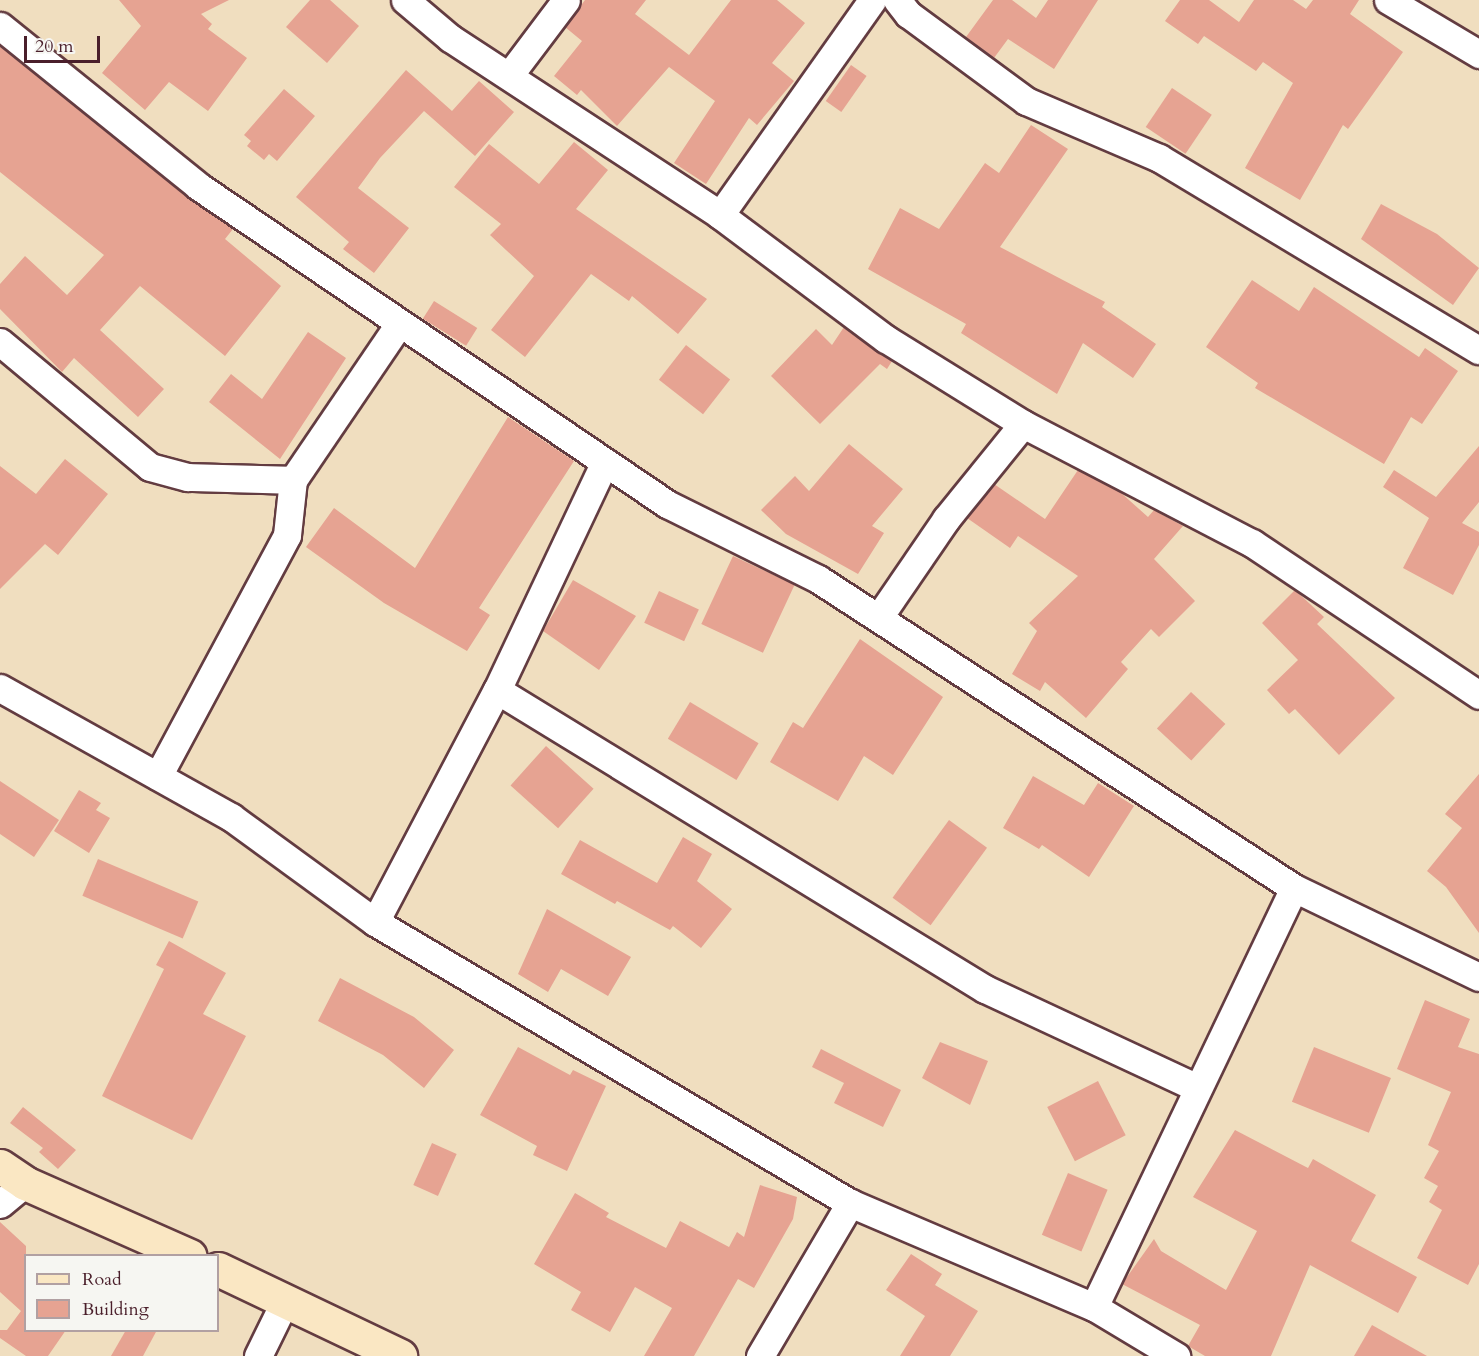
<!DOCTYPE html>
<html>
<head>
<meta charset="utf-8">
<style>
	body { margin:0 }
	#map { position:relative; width:1479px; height:1356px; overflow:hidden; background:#f0debf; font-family:Cardo,serif }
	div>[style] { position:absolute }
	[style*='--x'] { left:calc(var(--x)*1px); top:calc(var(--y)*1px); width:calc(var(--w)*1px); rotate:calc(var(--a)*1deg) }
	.building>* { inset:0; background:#e6a392; transform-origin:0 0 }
	.roads { filter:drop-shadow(2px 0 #633c41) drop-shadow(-2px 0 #633c41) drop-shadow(0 2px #633c41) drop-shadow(0 -2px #633c41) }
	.street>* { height:27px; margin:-13.5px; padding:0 13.5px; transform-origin:13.5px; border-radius:13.5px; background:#fff }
	.secondary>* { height:33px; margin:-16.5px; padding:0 16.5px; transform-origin:16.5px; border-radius:16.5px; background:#fae7c3 }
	span { translate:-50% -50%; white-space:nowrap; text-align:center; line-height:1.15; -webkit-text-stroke:6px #f6f6f2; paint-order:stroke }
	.legend { position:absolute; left:24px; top:1254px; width:195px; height:78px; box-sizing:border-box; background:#f6f6f2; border:2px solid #b1a0a2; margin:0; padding:8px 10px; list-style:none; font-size:18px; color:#4a1f2b }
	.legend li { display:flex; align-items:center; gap:12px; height:30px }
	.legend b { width:30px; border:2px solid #b1a0a2 }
	.scale { position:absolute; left:24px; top:36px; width:76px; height:27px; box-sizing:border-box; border:3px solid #4a1f2b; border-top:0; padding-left:8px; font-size:18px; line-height:21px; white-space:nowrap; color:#4a1f2b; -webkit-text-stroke:4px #f6f6f2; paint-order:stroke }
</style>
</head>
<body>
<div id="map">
	<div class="building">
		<div style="clip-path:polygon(119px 0,229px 0,201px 14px,212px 24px,208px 29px,247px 58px,208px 111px,169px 82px,145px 110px,102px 73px,141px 26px)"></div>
		<div style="clip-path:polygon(310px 0,330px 0,359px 26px,327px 63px,286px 27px)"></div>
		<div style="clip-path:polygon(585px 0,646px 0,635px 14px,689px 55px,731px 0,777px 0,805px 23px,772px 63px,794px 81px,757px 125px,749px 118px,706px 184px,674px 163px,715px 101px,669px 67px,617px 126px,581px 90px,577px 95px,554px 76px,582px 41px,565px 27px)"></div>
		<div style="clip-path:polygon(993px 0,1012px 0,1036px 18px,1048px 0,1098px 0,1054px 69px,1008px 39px,994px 58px,966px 37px)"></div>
		<div style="clip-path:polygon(1180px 0,1209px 0,1239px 22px,1254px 0,1293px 0,1306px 9px,1313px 0,1359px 0,1350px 14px,1403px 52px,1348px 129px,1343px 125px,1300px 200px,1245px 168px,1293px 83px,1263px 62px,1256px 71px,1204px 36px,1198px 44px,1165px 21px)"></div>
		<div style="clip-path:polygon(0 46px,233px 229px,225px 239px,281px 286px,225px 356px,140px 286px,100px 330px,164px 389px,138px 417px,74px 358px,62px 372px,0 309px,0 284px,25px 256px,67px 295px,104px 255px,0 172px)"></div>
		<div style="left:851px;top:65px;width:19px;height:44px;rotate:35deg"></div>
		<div style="clip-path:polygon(406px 70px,452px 111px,479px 81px,514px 112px,475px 156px,424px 111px,380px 158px,358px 188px,409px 228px,374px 273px,343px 249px,349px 242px,296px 197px)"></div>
		<div style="left:1172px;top:88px;width:48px;height:47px;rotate:34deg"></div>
		<div style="clip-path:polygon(284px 89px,315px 116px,277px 161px,269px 154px,264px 160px,247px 146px,251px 141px,244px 135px)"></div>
		<div style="clip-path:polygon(1031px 125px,1068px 149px,1000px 247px,1105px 302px,1102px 307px,1156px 344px,1133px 378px,1083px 343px,1057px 394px,961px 333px,966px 324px,868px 269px,900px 208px,939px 229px,985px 163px,999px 173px)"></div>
		<div style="clip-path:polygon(574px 142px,608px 170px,576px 209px,707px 299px,678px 334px,632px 296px,629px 301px,591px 274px,525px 357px,491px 330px,534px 276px,490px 235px,501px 224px,454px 187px,489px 144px,539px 184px)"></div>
		<div style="clip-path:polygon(1381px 204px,1437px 234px,1479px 268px,1453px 305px,1361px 239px)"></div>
		<div style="clip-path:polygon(1252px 280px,1299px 311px,1314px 287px,1419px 357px,1425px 348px,1458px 371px,1422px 424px,1411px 417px,1384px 464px,1255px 388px,1258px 383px,1206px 347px)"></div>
		<div style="left:434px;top:301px;width:51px;height:21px;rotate:32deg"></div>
		<div style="clip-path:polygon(844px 327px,892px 361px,887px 369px,880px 364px,820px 424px,771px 376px,816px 329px,832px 345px)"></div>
		<div style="clip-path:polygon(308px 332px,346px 358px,280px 459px,209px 402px,231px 374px,262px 399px)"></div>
		<div style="left:686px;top:345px;width:56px;height:44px;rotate:38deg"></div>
		<div style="clip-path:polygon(508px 417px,574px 461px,479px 608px,490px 615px,467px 651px,384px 603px,306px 547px,334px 508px,415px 568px)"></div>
		<div style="clip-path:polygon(849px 444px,903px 489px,872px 526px,884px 533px,858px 574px,786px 534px,761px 510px,795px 476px,809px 491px)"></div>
		<div style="clip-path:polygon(1479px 446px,1479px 502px,1462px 523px,1479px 532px,1479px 545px,1453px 595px,1403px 568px,1429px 518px,1383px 487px,1394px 470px,1436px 497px)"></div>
		<div style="clip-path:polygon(65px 459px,108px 494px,58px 555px,45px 544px,0 589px,0 466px,36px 494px)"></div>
		<div style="clip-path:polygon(1078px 470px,1120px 492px,1148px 517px,1154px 510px,1183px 526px,1154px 559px,1195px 601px,1159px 637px,1151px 629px,1121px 662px,1128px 669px,1086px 718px,1045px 682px,1040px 691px,1012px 674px,1037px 631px,1029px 623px,1078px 576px,1018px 536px,1010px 548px,967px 518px,994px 484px,1045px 519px)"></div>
		<div style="left:733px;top:556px;width:68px;height:75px;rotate:25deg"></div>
		<div style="clip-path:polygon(573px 580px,636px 616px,599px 670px,543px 631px)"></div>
		<div style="clip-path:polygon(1295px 590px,1324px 617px,1317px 624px,1395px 698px,1339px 755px,1295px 709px,1289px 714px,1267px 690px,1298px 660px,1262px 623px)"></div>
		<div style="left:659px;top:591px;width:44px;height:35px;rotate:25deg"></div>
		<div style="clip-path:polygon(860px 639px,943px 697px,893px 775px,864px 756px,838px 801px,770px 762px,793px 722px,803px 728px)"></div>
		<div style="left:1191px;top:692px;width:47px;height:50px;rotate:43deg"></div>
		<div style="left:690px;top:702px;width:80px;height:43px;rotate:31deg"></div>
		<div style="left:546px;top:746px;width:64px;height:53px;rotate:42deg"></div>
		<div style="clip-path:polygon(1479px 774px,1479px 933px,1446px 887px,1427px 871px,1462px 828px,1445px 814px)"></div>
		<div style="clip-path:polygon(1033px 776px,1084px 805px,1098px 783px,1134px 806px,1089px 877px,1042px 845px,1039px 849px,1003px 828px)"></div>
		<div style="clip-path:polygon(0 781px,59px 820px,34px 857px,0 834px)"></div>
		<div style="clip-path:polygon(79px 790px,101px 803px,96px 810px,110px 818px,89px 853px,54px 831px)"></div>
		<div style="left:949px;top:820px;width:47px;height:96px;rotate:36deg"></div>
		<div style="clip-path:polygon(683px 837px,712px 854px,697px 881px,732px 909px,701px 948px,673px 926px,670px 930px,617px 901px,615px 904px,561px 874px,580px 840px,657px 883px)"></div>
		<div style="left:98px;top:859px;width:109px;height:40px;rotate:23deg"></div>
		<div style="clip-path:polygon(547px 909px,631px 957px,608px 996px,561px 969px,548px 992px,518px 974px)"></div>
		<div style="clip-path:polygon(169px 941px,226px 973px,203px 1014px,246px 1036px,192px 1140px,102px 1096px,164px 969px,156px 965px)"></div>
		<div style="clip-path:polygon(340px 978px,414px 1017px,454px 1050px,424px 1088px,383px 1055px,318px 1021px)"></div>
		<div style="clip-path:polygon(1425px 1000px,1470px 1019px,1458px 1047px,1479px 1054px,1479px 1264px,1468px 1285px,1417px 1258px,1442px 1210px,1429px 1202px,1438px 1186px,1424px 1178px,1439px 1151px,1428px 1145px,1451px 1092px,1397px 1069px)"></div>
		<div style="clip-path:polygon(940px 1042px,988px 1061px,970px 1105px,922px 1078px)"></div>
		<div style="clip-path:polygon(518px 1047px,570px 1075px,573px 1070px,606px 1086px,567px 1171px,533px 1155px,537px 1146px,480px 1115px)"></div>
		<div style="left:1314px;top:1047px;width:83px;height:59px;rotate:22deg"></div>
		<div style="clip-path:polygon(821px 1049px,901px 1090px,883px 1127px,834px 1103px,844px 1083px,812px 1067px)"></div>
		<div style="left:1098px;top:1081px;width:61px;height:57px;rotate:63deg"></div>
		<div style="clip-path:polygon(23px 1107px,76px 1150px,58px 1169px,39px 1152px,43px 1148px,10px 1123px)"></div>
		<div style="clip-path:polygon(1235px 1130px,1308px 1168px,1313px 1159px,1376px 1195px,1351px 1241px,1417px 1277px,1398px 1313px,1310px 1265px,1271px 1356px,1205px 1356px,1188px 1346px,1200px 1325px,1122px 1284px,1154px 1239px,1161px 1251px,1226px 1290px,1257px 1231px,1193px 1197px)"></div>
		<div style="left:432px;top:1143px;width:27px;height:46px;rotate:24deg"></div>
		<div style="left:1068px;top:1173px;width:43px;height:67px;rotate:23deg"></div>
		<div style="clip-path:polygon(760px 1185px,797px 1197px,793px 1219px,754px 1288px,738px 1279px,694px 1356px,644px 1356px,672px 1308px,635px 1287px,610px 1332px,571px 1310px,581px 1292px,534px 1264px,575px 1193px,609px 1213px,606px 1217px,666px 1248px,680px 1221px,729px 1247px,737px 1232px,744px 1237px)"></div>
		<div style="clip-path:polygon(0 1222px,26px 1246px,26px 1330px,66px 1330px,48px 1356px,26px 1356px,0 1338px,0 1330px,7px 1330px,21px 1311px,0 1292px)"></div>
		<div style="clip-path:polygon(911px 1254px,942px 1274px,935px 1285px,978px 1311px,950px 1356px,900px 1356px,925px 1316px,886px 1290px)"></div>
		<div style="clip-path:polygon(1372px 1325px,1427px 1356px,1354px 1356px)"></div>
		<div style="clip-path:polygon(126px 1330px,157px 1330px,143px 1356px,111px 1356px)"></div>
	</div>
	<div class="roads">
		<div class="street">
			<div style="--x:405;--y:0;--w:59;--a:40.2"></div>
			<div style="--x:450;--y:38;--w:323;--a:33.2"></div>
			<div style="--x:720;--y:215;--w:207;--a:36.8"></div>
			<div style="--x:886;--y:339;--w:161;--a:31.8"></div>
			<div style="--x:1023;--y:424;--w:258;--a:27.5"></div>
			<div style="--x:1252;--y:543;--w:273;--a:33.8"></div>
			<div style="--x:897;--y:0;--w:18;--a:52"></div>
			<div style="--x:908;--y:14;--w:147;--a:36.4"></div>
			<div style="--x:1026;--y:101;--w:145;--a:23.2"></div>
			<div style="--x:1159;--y:158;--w:373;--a:31"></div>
			<div style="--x:1388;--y:0;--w:106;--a:30.7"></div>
			<div style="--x:0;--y:26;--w:255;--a:38.9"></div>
			<div style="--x:198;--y:186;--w:567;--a:34.14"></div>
			<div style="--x:667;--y:504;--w:169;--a:26.4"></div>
			<div style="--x:818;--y:579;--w:568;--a:32.99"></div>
			<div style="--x:1294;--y:888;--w:205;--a:25.7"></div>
			<div style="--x:511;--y:73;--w:91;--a:-53"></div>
			<div style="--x:720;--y:215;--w:263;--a:-54.7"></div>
			<div style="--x:0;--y:342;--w:195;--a:39.8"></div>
			<div style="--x:150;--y:467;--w:39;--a:15"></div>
			<div style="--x:188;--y:477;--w:105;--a:1.6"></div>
			<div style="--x:879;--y:617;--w:119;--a:-55.6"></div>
			<div style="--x:946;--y:519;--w:122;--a:-51"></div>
			<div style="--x:0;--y:688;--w:265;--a:29.2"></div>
			<div style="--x:231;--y:817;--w:178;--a:36.1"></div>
			<div style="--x:375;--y:922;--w:552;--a:30.61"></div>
			<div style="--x:497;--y:690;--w:572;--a:31.5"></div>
			<div style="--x:985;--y:989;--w:234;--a:25"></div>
			<div style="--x:158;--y:776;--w:273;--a:-61.8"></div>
			<div style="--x:287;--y:535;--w:55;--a:-83.8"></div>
			<div style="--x:293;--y:480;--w:189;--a:-55.8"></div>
			<div style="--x:375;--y:922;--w:262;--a:-62.3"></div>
			<div style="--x:497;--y:690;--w:252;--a:-64.7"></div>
			<div style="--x:0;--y:1204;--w:33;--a:-40"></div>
			<div style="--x:1094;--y:1307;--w:464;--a:-64.5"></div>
			<div style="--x:258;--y:1356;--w:61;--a:-63.9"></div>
			<div style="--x:760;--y:1356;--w:178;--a:-59.5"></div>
			<div style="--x:850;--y:1203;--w:265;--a:23.1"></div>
			<div style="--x:1094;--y:1307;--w:96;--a:30.9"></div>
		</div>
		<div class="secondary">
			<div style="--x:0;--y:1166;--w:30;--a:34"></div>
			<div style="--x:25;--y:1183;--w:180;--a:23.9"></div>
			<div style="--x:218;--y:1269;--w:202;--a:25.5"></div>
		</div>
	</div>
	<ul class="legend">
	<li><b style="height:8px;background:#fae7c3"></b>Road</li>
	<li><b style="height:16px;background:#e6a392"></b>Building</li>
	</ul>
	<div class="scale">20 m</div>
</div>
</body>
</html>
